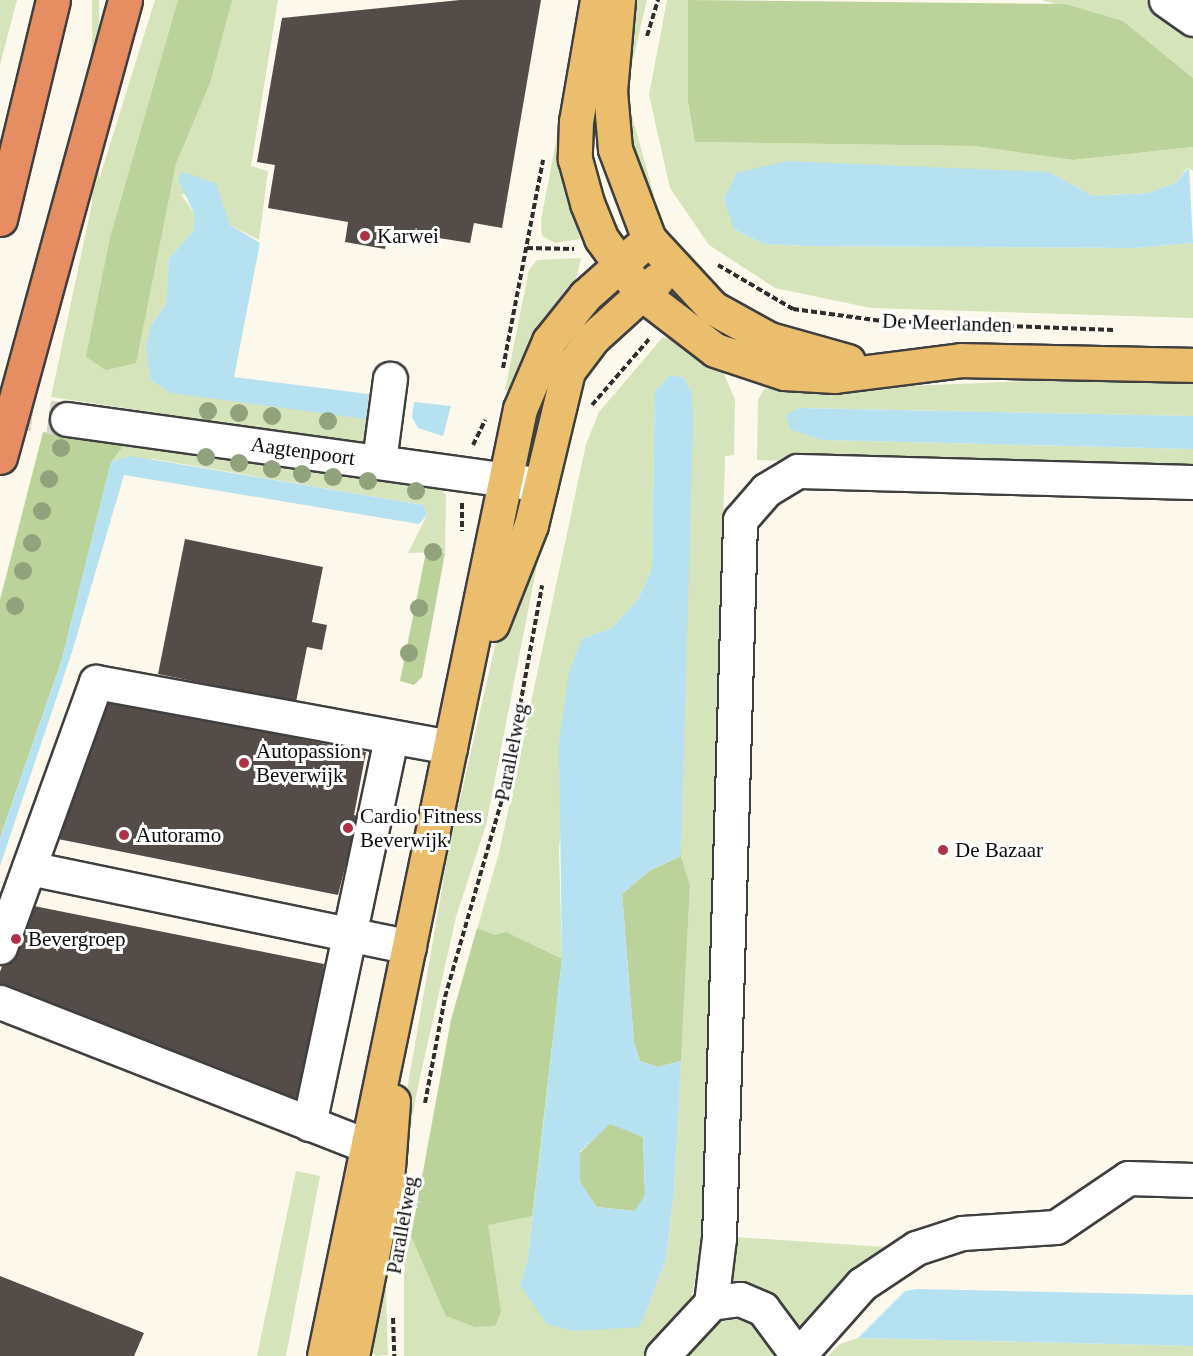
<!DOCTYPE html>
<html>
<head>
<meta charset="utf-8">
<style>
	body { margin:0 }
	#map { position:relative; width:1193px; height:1356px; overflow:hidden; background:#fdf8ec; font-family:Georgia,serif }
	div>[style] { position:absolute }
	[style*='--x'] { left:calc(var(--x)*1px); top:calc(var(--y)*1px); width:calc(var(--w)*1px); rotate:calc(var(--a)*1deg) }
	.green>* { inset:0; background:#d5e4ba; transform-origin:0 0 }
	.forest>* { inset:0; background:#bbd39a }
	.water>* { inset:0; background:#b6e1f0 }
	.building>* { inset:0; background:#534c49 }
	.minor-tunnel>* { height:33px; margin-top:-16.5px; transform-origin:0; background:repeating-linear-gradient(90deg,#d9d5ca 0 33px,transparent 0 49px) }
	.path>* { height:4px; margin-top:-2px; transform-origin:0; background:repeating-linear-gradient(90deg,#2e2e2e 0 6px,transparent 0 9px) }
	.roads { filter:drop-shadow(2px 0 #3f3f3f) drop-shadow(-2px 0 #3f3f3f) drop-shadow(0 2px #3f3f3f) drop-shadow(0 -2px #3f3f3f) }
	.minor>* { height:33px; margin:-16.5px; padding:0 16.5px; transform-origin:16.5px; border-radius:16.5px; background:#fff }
	.major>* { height:33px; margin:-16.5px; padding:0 16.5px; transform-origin:16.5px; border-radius:16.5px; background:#ebbe6e }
	.highway>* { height:33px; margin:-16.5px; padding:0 16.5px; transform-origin:16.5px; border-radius:16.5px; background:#e68e61 }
	.trees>* { width:18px; height:18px; margin:-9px; border-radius:50%; background:#90a37d }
	.dots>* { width:16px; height:16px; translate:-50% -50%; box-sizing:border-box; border:3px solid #fff; border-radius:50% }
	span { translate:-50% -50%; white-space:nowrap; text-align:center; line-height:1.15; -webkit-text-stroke:6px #fff; paint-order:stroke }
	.poi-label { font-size:21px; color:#0c0c0c }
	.left { translate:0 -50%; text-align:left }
	.street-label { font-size:21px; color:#0c0c0c }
</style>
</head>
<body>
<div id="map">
	<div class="green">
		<div style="clip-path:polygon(0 0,17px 0,0 65px)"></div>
		<div style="left:92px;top:0;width:7px;height:352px"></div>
		<div style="clip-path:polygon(155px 0,278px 0,251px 166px,268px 171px,259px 240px,230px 225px,222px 202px,181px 194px,194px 213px,194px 230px,169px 259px,166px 305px,151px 326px,151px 380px,366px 418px,369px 394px,378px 395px,365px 444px,51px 397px,93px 199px)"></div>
		<div style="clip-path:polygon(583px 0,565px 184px,580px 239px,555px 243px,542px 236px,541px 220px)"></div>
		<div style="clip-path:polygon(632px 0,647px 0,630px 73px,630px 109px,654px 195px,646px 202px,631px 167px,619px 75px)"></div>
		<div style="clip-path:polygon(667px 0,688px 0,688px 102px,695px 142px,974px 146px,1073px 160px,1193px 147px,1193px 171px,1188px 167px,1176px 183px,1148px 193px,1093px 196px,1049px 172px,734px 229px,764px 244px,807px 246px,1136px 248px,1193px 243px,1193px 318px,871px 308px,775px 288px,709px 245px,670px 188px,649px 95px)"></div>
		<div style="clip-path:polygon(1041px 0,1146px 0,1193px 33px,1193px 78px,1123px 21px)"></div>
		<div style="clip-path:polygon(581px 258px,573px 293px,516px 392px,505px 390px,529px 270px,537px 260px)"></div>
		<div style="clip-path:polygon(evenodd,663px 337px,694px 348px,722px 369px,735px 400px,734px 455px,725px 456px,703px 1235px,690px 1306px,648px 1356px,404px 1356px,404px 1263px,421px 1198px,451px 1020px,499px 853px,586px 444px,599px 412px,663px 337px,670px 375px,684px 378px,692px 393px,681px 856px,690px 885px,674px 1190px,666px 1259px,640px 1327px,520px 1285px,528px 1259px,562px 959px,559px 849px,582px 639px,612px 628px,639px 598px,652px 568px,655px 391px,670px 375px)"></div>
		<div style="clip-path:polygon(1128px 377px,1193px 380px,1193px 416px,800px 408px,786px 416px,822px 440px,1193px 449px,1193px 471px,757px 460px,758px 400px,764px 389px,788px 384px,907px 386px)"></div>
		<div style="clip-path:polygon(147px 442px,438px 487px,446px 495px,445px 552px,408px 553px,427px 515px,424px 505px,153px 459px,111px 462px,125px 444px)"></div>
		<div style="clip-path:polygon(540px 550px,486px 825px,456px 917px,417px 1091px,385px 1266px,388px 1355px,376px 1356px,363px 1344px,449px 848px,499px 628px,534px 551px)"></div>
		<div style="clip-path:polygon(296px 1171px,320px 1176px,286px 1356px,257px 1356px)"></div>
		<div style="clip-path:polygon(735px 1237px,886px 1247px,801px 1331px,782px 1311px,731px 1291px)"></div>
		<div style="clip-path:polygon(745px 1318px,770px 1333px,775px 1356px,686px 1356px,718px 1322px)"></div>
		<div style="clip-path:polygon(858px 1338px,1193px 1346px,1193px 1356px,828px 1356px,840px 1344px)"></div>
	</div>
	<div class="forest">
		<div style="clip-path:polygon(178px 0,232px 0,210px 83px,176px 163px,136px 363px,106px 370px,86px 357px,110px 238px)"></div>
		<div style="clip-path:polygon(688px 0,1065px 4px,1123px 21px,1193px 78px,1193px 147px,1073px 160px,974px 146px,695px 142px,688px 102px)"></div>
		<div style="clip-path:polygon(43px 432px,125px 444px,111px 462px,62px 659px,0 838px,0 600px)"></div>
		<div style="clip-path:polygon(434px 550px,445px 553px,422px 677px,414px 685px,400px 681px,425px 557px)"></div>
		<div style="clip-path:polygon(681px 856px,690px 885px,681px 1061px,658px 1067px,640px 1061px,634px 1043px,622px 894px,649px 871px)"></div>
		<div style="clip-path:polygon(477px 928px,495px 935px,506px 932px,562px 959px,532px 1216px,488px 1225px,501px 1312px,495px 1326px,475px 1327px,446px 1316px,411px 1236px,451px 1020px)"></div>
		<div style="clip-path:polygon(610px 1123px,643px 1137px,645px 1195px,636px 1211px,596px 1207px,580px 1182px,580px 1153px)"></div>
	</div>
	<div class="water">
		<div style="clip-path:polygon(787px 161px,1049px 172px,1093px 196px,1148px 193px,1176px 183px,1189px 167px,1193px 243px,1136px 248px,807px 246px,764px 244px,734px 229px,724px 199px,737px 173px)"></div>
		<div style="clip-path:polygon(183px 172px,216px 183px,230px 225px,260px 243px,234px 377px,369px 394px,366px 419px,171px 393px,151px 380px,146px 346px,151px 326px,166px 305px,169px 259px,194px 230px,194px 213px,178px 179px)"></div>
		<div style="clip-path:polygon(evenodd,670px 375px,684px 378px,692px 393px,693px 425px,681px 856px,649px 871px,622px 894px,634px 1043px,640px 1061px,658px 1067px,681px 1061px,674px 1190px,666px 1259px,640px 1327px,573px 1331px,547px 1324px,520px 1285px,528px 1259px,562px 959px,559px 743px,569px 672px,582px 639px,612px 628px,639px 598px,652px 568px,655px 391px,670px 375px,610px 1124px,643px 1137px,645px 1195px,635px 1211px,597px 1207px,580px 1182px,580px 1152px,610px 1124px)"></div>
		<div style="clip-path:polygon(414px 402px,451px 406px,443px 436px,418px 428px,412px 417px)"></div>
		<div style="clip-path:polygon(800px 408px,1193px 416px,1193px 449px,822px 440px,790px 429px,786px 415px)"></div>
		<div style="clip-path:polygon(131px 456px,424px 505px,427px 515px,419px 524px,124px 475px,72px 652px,0 866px,0 838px,62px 659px,111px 462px)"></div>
		<div style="clip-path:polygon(917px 1289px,1193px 1295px,1193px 1346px,858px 1338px,905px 1291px)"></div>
	</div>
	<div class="building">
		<div style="clip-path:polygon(460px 0,541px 0,502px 228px,474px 223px,470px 243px,389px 230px,385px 249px,345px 242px,348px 222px,268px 208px,275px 165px,257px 162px,282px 18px)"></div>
		<div style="clip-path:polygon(185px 539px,323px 567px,312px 622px,327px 625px,322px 650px,307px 647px,296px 702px,158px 674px)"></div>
		<div style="clip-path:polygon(96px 698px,366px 752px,354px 815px,358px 816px,338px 895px,48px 837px)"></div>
		<div style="clip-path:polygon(24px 904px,324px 964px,312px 1046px,294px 1110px,0 989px,0 972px)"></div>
		<div style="clip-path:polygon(0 1276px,144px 1333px,134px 1356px,0 1356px)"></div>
	</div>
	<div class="minor-tunnel">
		<div style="--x:0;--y:410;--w:68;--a:7.7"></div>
	</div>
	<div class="path">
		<div style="--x:647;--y:36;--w:38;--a:-73"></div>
		<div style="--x:527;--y:248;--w:47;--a:1.2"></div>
		<div style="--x:718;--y:265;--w:87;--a:30.4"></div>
		<div style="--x:793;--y:309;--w:90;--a:7.7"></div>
		<div style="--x:882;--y:321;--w:232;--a:2.2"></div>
		<div style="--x:503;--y:368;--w:212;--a:-79.1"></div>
		<div style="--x:592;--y:405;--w:89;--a:-49.1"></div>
		<div style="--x:473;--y:445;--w:28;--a:-64"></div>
		<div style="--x:462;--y:503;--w:28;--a:90"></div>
		<div style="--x:425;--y:1103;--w:108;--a:-79.3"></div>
		<div style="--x:445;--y:997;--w:212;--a:-73.9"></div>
		<div style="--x:504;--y:793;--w:211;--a:-79.6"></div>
		<div style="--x:393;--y:1318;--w:38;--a:88"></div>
	</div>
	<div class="roads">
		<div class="minor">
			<div style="--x:1166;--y:0;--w:33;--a:35"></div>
			<div style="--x:67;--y:419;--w:478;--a:7.9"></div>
			<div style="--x:379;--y:461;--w:83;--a:-82.4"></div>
			<div style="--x:29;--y:868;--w:388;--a:11.7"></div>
			<div style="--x:0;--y:947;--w:282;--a:-70.1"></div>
			<div style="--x:96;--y:682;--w:360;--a:10.4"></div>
			<div style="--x:0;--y:1002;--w:395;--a:21.4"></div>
			<div style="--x:309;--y:1124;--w:396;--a:-78"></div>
			<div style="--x:711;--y:1303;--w:29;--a:-8"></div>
			<div style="--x:740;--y:1299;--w:25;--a:23"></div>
			<div style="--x:763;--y:1309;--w:59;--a:53.3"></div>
			<div style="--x:662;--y:1356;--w:72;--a:-47.2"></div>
			<div style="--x:711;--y:1303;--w:65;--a:-83"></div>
			<div style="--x:719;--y:1238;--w:718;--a:-88.32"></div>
			<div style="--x:740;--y:520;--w:40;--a:-49"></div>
			<div style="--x:766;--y:490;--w:37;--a:-31"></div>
			<div style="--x:798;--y:471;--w:395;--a:1.6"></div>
			<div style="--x:798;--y:1356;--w:96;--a:-48.4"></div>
			<div style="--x:862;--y:1284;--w:65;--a:-33.7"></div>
			<div style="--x:916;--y:1248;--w:48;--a:-18.1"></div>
			<div style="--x:962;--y:1233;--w:94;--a:-3.7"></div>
			<div style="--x:1056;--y:1227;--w:87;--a:-34.2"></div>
			<div style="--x:1128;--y:1178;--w:65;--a:1.8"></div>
		</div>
		<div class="major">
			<div style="--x:597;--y:0;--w:123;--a:99.8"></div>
			<div style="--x:576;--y:121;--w:38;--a:92"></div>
			<div style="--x:575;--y:159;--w:46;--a:74.7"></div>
			<div style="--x:587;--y:203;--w:38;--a:68"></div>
			<div style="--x:601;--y:238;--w:68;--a:54"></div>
			<div style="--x:641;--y:293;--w:93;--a:37.6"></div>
			<div style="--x:715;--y:350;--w:73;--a:18.4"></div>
			<div style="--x:784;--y:373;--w:51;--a:3.4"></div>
			<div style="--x:835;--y:376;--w:127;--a:-7.2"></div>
			<div style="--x:961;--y:360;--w:232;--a:1.2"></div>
			<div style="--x:618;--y:0;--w:91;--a:95"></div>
			<div style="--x:610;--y:91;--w:58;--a:85.1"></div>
			<div style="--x:615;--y:149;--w:96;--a:69.3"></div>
			<div style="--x:649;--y:239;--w:94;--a:47.2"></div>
			<div style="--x:713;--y:308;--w:64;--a:29"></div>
			<div style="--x:769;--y:339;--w:82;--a:15.6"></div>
			<div style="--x:492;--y:624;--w:106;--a:-68.5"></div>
			<div style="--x:531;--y:525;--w:158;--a:-76.5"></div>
			<div style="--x:568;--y:371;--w:41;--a:-52.9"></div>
			<div style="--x:593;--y:338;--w:86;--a:-42.2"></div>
			<div style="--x:324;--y:1356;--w:967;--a:-78.31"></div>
			<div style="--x:520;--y:409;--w:74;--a:-66.9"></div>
			<div style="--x:549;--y:341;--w:58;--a:-51.3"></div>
			<div style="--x:585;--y:296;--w:86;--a:-41.7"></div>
			<div style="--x:352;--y:1356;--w:178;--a:-78.7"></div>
			<div style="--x:387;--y:1181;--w:80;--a:-85.7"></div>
		</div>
		<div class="highway">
			<div style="--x:0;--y:219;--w:225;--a:-76.4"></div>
			<div style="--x:0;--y:457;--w:474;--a:-74.7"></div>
		</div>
	</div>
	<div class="trees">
		<div style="left:208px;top:411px"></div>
		<div style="left:239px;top:413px"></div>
		<div style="left:272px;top:416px"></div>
		<div style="left:328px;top:421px"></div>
		<div style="left:61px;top:448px"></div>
		<div style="left:206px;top:457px"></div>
		<div style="left:239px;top:463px"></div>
		<div style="left:272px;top:469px"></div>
		<div style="left:302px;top:474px"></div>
		<div style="left:333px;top:477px"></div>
		<div style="left:49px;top:479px"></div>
		<div style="left:368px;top:481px"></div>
		<div style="left:416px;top:491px"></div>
		<div style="left:42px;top:511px"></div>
		<div style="left:32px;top:543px"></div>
		<div style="left:433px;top:552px"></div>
		<div style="left:23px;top:571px"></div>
		<div style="left:15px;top:606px"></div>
		<div style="left:419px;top:608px"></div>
		<div style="left:409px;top:653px"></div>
	</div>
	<div class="dots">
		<div style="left:365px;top:236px;background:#ae3147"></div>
		<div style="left:244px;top:763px;background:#ae3147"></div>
		<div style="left:348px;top:828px;background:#ae3147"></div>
		<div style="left:124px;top:835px;background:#ae3147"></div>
		<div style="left:943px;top:850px;background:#ae3147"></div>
		<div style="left:16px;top:939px;background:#ae3147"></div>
	</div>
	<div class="poi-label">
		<span class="left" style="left:377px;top:236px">Karwei</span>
		<span class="left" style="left:256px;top:763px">Autopassion<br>Beverwijk</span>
		<span class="left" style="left:360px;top:828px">Cardio Fitness<br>Beverwijk</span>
		<span class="left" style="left:136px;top:835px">Autoramo</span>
		<span class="left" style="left:955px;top:850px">De Bazaar</span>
		<span class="left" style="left:28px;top:939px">Bevergroep</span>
	</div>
	<div class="street-label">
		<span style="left:947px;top:323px;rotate:2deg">De Meerlanden</span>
		<span style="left:303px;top:451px;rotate:8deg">Aagtenpoort</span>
		<span style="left:511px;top:752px;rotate:-79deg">Parallelweg</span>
		<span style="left:402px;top:1225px;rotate:-80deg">Parallelweg</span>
	</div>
</div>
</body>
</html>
